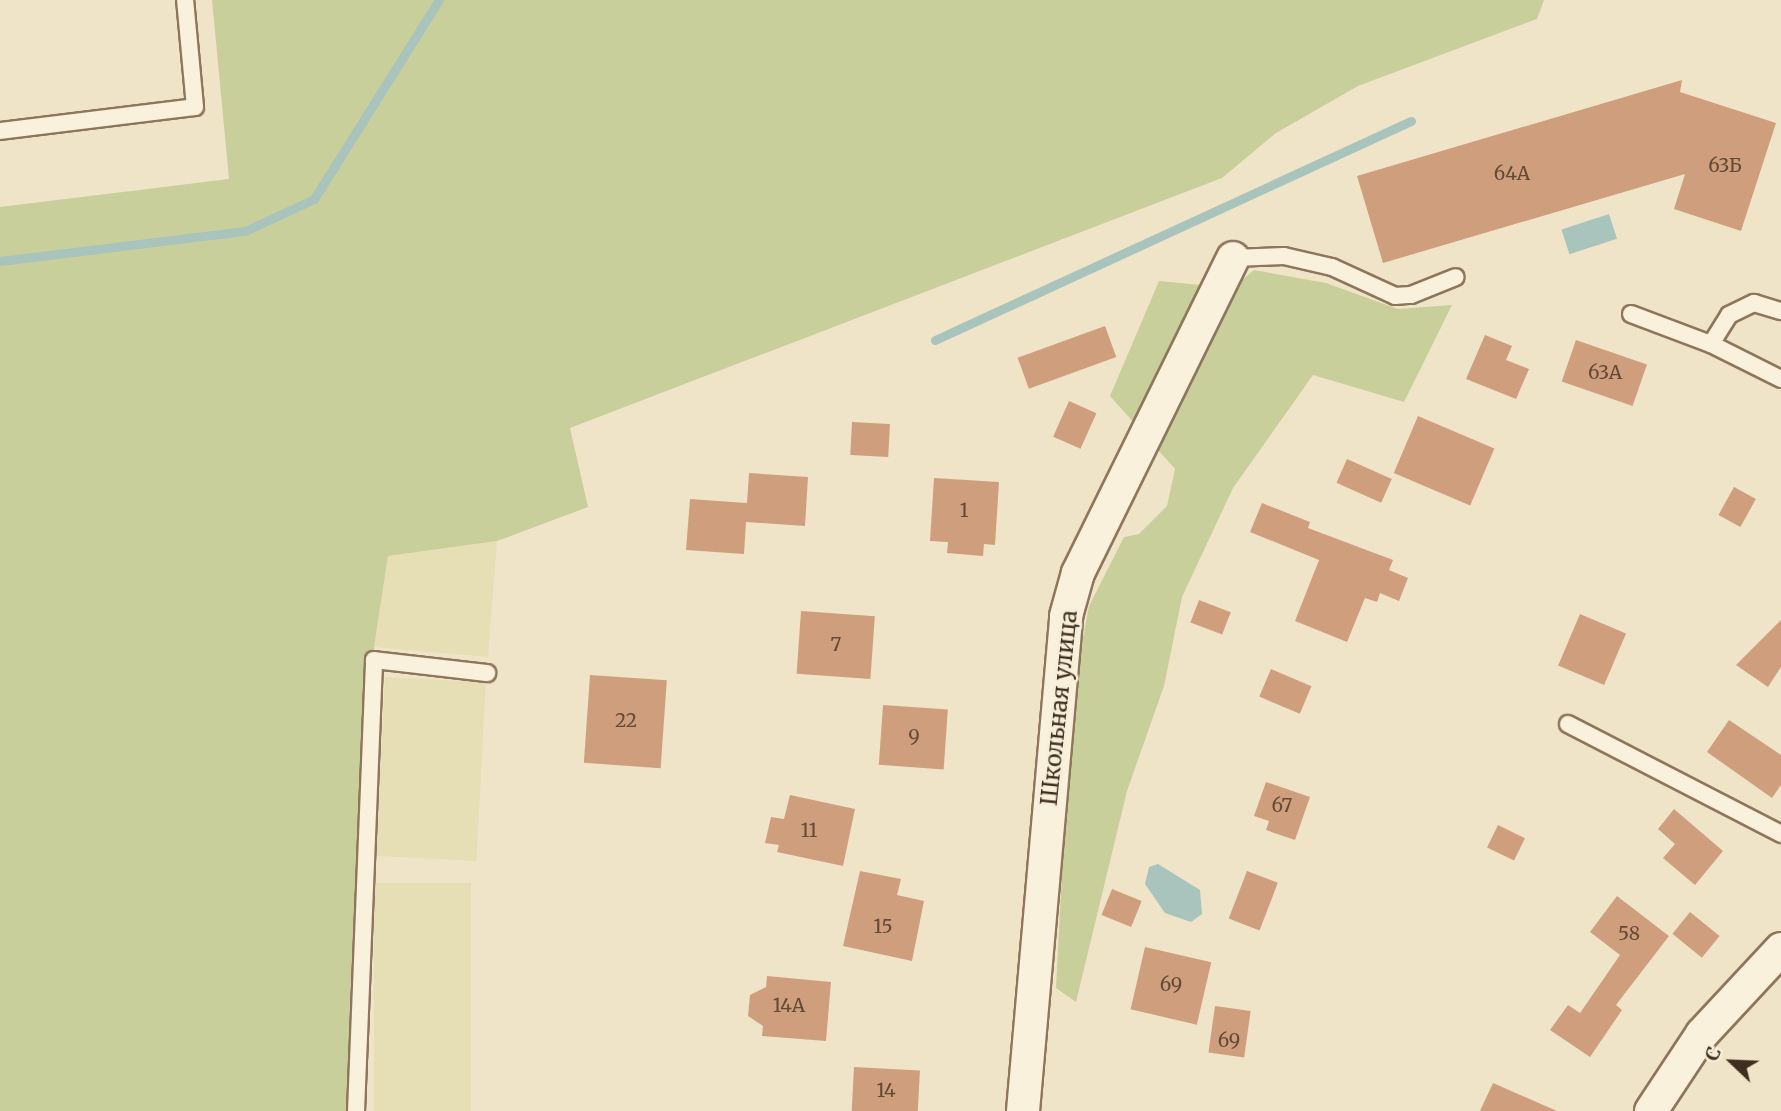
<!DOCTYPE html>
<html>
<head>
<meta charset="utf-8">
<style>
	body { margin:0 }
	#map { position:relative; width:1781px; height:1111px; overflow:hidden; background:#f0e4c8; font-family:Merriweather,serif }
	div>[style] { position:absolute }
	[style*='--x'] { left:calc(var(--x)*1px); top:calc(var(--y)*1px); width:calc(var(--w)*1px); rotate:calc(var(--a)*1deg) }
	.farmland>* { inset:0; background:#e6deb5; transform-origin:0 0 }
	.green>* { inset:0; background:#c9cf9b }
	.water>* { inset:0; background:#a9c4bc; transform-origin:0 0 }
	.stream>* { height:9px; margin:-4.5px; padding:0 4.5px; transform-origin:4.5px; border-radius:4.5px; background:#a9c4bc }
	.building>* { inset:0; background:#cf9f7d; transform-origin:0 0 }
	.roads { filter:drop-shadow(2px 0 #8d765c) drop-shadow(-2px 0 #8d765c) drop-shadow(0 2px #8d765c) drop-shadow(0 -2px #8d765c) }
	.lane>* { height:16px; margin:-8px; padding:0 8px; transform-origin:8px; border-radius:8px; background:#faf1dc }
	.street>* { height:32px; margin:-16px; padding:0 16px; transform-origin:16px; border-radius:16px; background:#faf1dc }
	span { translate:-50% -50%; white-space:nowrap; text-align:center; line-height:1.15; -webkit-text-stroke:5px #f7eed8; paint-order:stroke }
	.number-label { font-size:19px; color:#624a37 }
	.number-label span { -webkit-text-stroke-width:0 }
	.street-label { font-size:23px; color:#3d2e20 }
	.north { position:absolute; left:1697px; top:1027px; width:70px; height:70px; -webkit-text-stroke:5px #f7eed8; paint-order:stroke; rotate:293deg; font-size:19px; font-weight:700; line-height:28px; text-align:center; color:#3d2e20 }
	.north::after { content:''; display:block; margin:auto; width:24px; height:32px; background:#3d2e20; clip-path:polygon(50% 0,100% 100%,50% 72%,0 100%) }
</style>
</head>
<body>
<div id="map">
	<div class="farmland">
		<div style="clip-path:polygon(497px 541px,488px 657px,374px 647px,388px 556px)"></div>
		<div style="left:385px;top:677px;width:101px;height:179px;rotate:3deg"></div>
		<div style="left:374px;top:883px;width:97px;height:228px"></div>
	</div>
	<div class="green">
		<div style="clip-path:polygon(212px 0,1544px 0,1537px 19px,1358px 86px,1276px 133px,1222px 178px,570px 428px,588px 507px,497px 541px,388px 556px,374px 647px,352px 1111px,0 1111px,0 207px,229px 179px)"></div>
		<div style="clip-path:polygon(1254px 270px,1326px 283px,1398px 309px,1452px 305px,1404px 402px,1313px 375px,1233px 488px,1182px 597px,1164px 686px,1127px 791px,1076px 1002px,1056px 988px,1071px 700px,1089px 606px,1124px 537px,1139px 534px,1167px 506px,1175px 469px,1110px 396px,1159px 281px,1232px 288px)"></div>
	</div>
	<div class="water">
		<div style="left:1609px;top:214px;width:26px;height:50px;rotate:72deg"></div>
		<div style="clip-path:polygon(1158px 864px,1200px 890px,1202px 914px,1191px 922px,1165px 913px,1145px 884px,1149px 867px)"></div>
	</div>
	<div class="stream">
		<div style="--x:0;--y:261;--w:247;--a:-7"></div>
		<div style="--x:245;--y:231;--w:76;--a:-24.9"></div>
		<div style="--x:314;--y:199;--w:235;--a:-57.9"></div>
		<div style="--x:935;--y:340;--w:524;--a:-24.71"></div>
	</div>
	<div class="building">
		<div style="clip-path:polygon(1682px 80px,1680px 92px,1776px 123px,1741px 231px,1674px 209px,1685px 174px,1383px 263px,1357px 176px)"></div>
		<div style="left:1105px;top:326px;width:33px;height:93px;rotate:70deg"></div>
		<div style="clip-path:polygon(1485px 335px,1512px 346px,1506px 360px,1529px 369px,1516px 399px,1466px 379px)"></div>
		<div style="left:1576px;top:340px;width:75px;height:44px;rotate:19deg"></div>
		<div style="left:1069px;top:401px;width:30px;height:39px;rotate:24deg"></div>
		<div style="left:1418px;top:416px;width:83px;height:62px;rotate:23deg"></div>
		<div style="left:852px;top:422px;width:38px;height:33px;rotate:3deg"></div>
		<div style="left:1347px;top:459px;width:49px;height:26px;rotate:24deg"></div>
		<div style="clip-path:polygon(749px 473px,808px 477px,805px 526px,746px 522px,744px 554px,686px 550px,690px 499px,747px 503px)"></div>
		<div style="clip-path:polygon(934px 478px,999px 482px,995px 545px,984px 544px,983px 556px,947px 553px,948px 542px,930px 541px)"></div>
		<div style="left:1734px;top:487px;width:25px;height:32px;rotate:29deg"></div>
		<div style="clip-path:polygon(1262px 503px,1310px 522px,1308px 528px,1393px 560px,1389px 570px,1408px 578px,1399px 601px,1380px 593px,1377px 602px,1365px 598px,1347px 642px,1295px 621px,1319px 560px,1250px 532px)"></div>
		<div style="left:1199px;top:600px;width:34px;height:24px;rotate:21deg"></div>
		<div style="left:801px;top:611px;width:74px;height:63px;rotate:4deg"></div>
		<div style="left:1580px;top:614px;width:50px;height:56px;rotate:23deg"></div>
		<div style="clip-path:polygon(1781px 620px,1781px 667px,1768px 687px,1736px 665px)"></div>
		<div style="left:1271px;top:669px;width:44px;height:30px;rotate:23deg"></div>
		<div style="left:590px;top:675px;width:77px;height:88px;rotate:4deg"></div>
		<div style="left:883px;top:705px;width:65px;height:60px;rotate:4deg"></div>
		<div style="clip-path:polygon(1729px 720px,1781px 755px,1781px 785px,1772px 798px,1707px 752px)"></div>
		<div style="clip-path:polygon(1266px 782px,1310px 797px,1295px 840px,1266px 830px,1269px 821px,1254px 816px)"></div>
		<div style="clip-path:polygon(790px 795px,855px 809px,843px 866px,777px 852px,779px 845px,765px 843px,771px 817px,784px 819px)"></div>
		<div style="clip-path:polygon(1674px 809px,1723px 851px,1695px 885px,1663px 858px,1675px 844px,1658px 829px)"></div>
		<div style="left:1498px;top:825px;width:30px;height:25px;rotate:26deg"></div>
		<div style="clip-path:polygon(860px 871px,901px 879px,897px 895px,924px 901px,912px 961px,843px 946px)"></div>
		<div style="left:1247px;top:871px;width:33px;height:51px;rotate:21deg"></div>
		<div style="left:1112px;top:889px;width:32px;height:28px;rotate:22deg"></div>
		<div style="clip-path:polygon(1617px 896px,1669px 936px,1616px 1005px,1622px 1010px,1590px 1057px,1550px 1030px,1568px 1005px,1580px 1013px,1620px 955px,1590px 932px)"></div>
		<div style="left:1690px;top:912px;width:38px;height:28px;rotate:39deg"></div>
		<div style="left:1145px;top:947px;width:68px;height:64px;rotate:13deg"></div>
		<div style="clip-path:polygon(767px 976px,831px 982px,826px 1041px,762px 1036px,763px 1026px,748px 1016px,750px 995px,766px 987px)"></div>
		<div style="left:1215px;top:1006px;width:36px;height:47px;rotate:8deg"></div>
		<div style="left:854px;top:1067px;width:66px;height:44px;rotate:3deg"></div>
		<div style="clip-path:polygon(1493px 1083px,1557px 1111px,1480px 1111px)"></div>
	</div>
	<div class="roads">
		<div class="lane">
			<div style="--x:0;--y:131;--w:196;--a:-7"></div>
			<div style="--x:195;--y:107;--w:107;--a:-95.3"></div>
			<div style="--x:1233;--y:258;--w:51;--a:-2.2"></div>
			<div style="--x:1284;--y:256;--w:49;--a:12.9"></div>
			<div style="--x:1332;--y:267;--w:69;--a:24.7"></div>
			<div style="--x:1395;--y:296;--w:16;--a:-4"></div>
			<div style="--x:1411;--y:295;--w:48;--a:-21.8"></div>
			<div style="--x:1631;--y:314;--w:85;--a:20.6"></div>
			<div style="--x:1711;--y:344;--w:78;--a:26.6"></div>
			<div style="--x:1711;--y:344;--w:34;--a:-58"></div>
			<div style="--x:1729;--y:315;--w:28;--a:-26"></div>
			<div style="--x:1754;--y:303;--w:28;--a:17"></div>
			<div style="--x:1568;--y:724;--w:240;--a:27.3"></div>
			<div style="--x:356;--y:1111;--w:451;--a:-87.7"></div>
			<div style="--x:374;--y:660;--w:114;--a:6.6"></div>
		</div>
		<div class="street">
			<div style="--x:1023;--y:1111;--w:497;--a:-85"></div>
			<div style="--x:1066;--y:616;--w:45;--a:-74.4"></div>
			<div style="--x:1078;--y:573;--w:351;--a:-63.8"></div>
			<div style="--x:1651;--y:1111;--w:92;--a:-56.5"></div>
			<div style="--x:1702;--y:1034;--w:116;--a:-47.1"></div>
		</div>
	</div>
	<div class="number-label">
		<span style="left:1725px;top:166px">63Б</span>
		<span style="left:1512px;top:174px">64А</span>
		<span style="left:1605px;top:373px">63А</span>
		<span style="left:964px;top:511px">1</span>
		<span style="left:836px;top:645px">7</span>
		<span style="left:626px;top:721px">22</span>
		<span style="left:914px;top:737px">9</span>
		<span style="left:1282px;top:806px">67</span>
		<span style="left:809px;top:831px">11</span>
		<span style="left:883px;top:927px">15</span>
		<span style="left:1629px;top:934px">58</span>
		<span style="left:1171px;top:985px">69</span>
		<span style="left:789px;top:1006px">14А</span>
		<span style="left:1229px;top:1041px">69</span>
		<span style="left:886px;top:1091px">14</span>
	</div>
	<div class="street-label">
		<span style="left:1059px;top:708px;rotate:-84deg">Школьная улица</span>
	</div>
	<div class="north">С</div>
</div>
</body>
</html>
